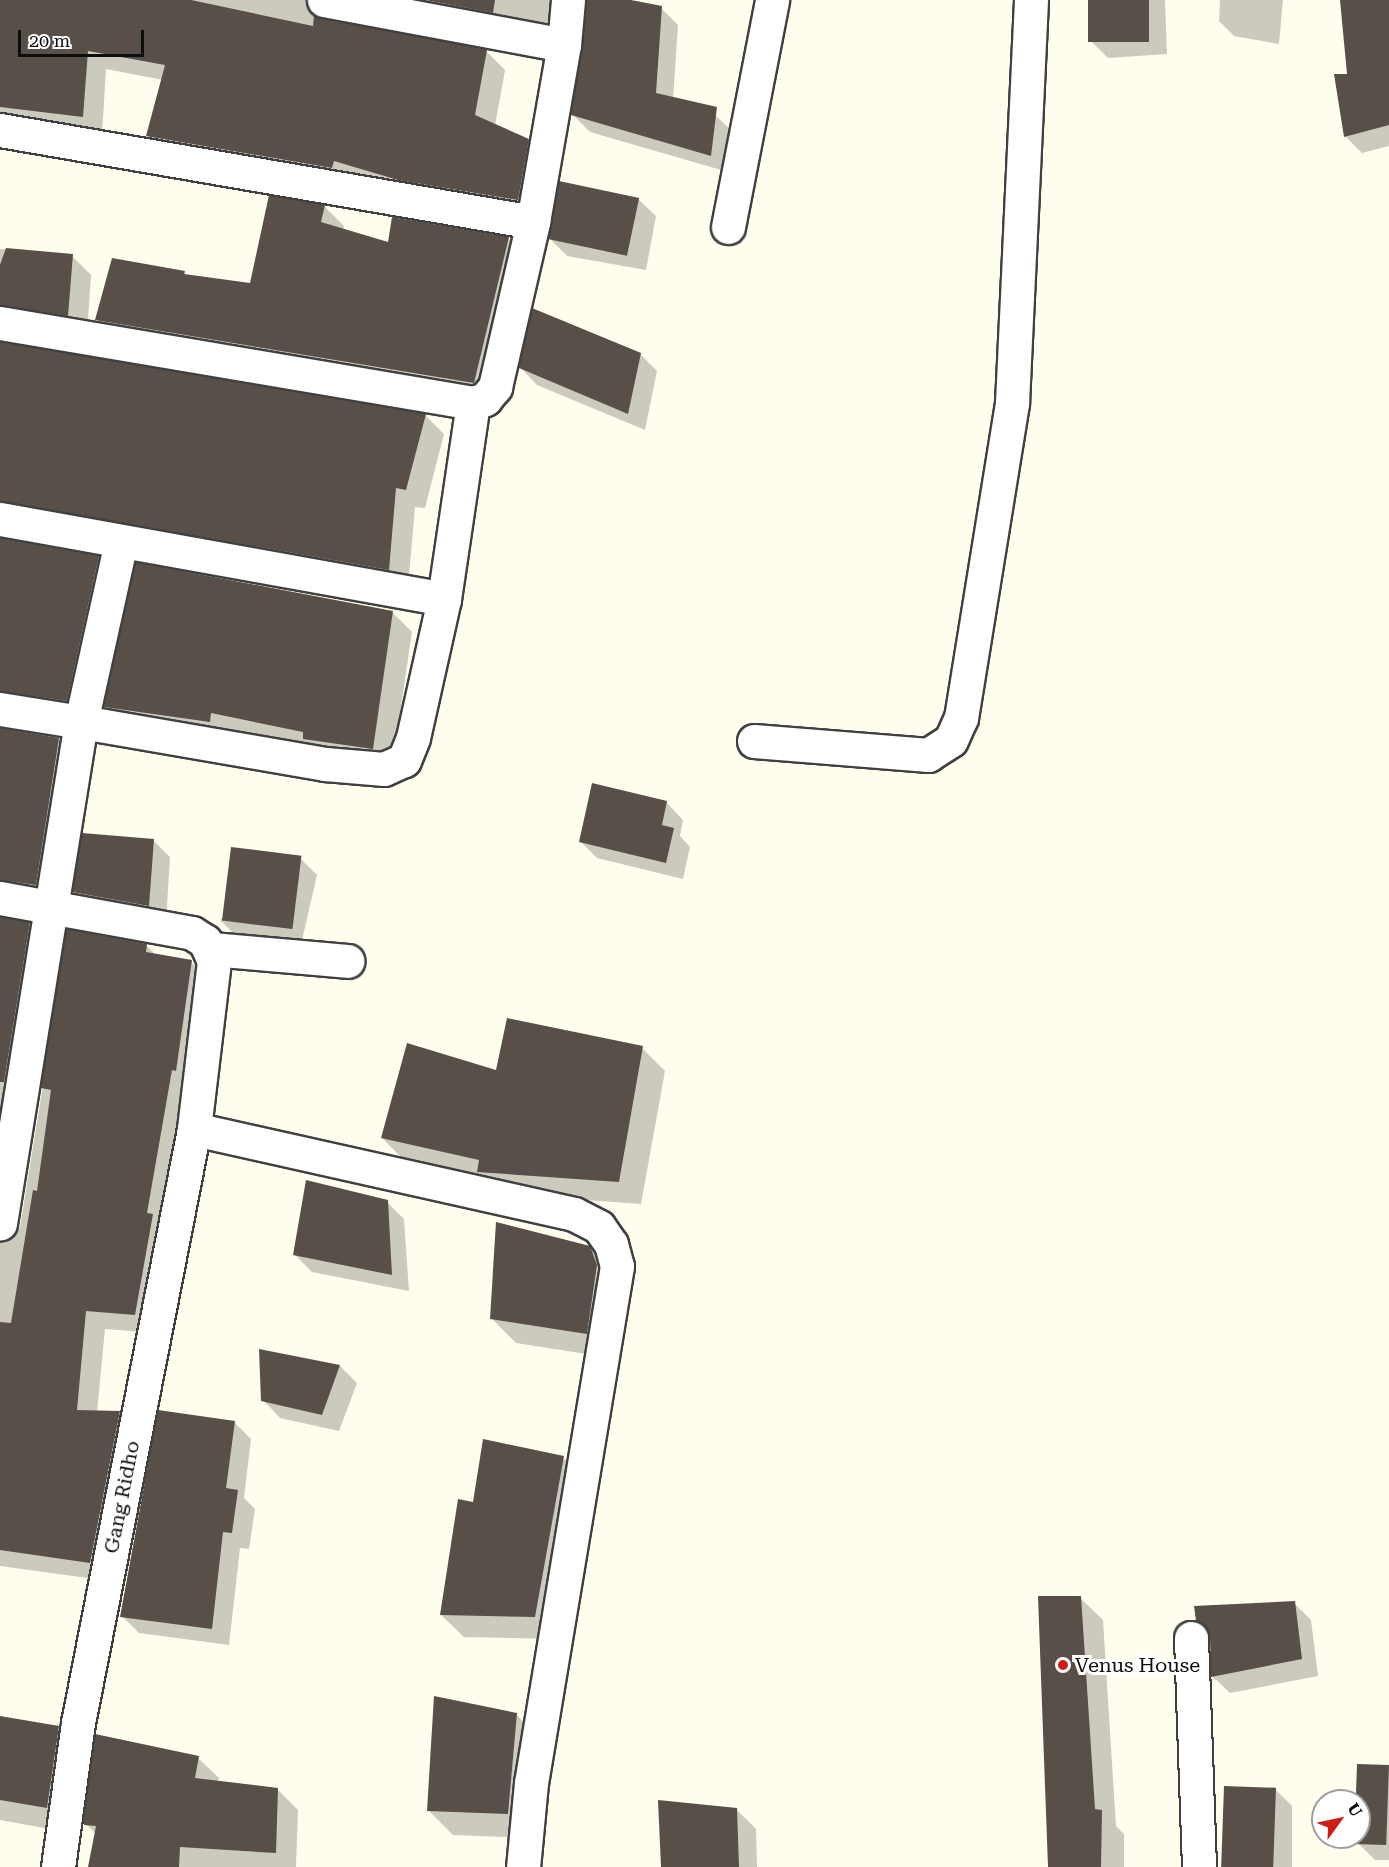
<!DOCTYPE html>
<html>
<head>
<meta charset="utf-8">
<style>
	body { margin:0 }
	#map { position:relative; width:1389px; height:1867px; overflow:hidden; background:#fffded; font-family:"Roboto Serif",serif }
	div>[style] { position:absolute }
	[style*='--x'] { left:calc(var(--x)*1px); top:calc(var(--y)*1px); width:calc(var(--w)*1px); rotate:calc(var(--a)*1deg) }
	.shadow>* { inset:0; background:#0003 }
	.building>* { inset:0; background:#574f48; transform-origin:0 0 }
	.roads { filter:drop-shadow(2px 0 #404040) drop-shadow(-2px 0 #404040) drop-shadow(0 2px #404040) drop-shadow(0 -2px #404040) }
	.minor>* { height:33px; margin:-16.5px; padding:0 16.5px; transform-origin:16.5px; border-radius:16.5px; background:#fff }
	.dots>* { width:16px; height:16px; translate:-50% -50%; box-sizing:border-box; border:3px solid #fff; border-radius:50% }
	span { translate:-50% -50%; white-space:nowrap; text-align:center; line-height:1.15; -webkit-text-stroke:6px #fff; paint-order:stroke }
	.street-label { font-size:20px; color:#0d0d0d }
	.poi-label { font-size:20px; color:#0d0d0d }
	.left { translate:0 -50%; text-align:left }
	.north { position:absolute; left:1311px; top:1789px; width:60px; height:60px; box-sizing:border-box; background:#fff; border:2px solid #9e9e9e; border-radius:50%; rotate:57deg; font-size:16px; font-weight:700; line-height:24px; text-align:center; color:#0d0d0d }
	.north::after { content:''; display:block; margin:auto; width:21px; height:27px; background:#cb1f17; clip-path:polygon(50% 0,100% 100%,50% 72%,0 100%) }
	.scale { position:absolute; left:18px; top:30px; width:126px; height:27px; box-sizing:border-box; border:3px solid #0d0d0d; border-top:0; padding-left:8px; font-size:18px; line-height:21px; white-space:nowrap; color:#0d0d0d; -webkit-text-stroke:4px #fff; paint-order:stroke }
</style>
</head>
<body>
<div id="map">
	<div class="shadow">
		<div style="clip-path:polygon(0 0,347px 0,328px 7px,326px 21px,486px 51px,505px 70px,495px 126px,528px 140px,547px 159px,536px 219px,166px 155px,147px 136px,163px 80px,106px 69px,102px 135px,0 138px)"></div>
		<div style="clip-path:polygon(347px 0,572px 0,566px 34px)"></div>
		<div style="clip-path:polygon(588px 0,624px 0,661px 8px,678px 25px,673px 99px,715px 115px,733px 132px,728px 172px,590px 132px,572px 114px)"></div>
		<div style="clip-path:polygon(1090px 0,1165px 0,1167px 54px,1108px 58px,1091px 41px)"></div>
		<div style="clip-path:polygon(1220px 0,1283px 0,1279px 44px,1234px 36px,1219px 21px)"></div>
		<div style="clip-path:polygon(1341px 0,1389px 0,1389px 146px,1362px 153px,1345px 136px,1348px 75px)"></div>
		<div style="clip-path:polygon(638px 199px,656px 216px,646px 270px,567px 256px,550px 239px)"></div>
		<div style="clip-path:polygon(324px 206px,344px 226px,343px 230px,389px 244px,508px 238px,528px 258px,497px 398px,117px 340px,97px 320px,184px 272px,188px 277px,252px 285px)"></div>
		<div style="clip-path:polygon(0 249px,72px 256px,91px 275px,87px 334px,0 339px)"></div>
		<div style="clip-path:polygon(evenodd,0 339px,425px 415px,444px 434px,425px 508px,415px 507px,408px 588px,0 535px,1px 540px,98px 557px,117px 576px,85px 719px,0 725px,1px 730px,59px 739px,78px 758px,54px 904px,0 915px,0 339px,94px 570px,97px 570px,66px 708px,63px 708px,94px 570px)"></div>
		<div style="clip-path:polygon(640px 354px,657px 371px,645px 430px,537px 385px,520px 367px)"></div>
		<div style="clip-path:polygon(392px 612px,412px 632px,392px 767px,124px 726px,105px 706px)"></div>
		<div style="clip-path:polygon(666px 802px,683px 820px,680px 836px,690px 847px,683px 879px,597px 858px,580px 841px)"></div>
		<div style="clip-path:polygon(153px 840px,170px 857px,166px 922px,91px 909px,74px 892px)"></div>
		<div style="clip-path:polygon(300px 858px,317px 875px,300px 949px,237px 937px,220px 920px)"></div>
		<div style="clip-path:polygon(0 916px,29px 924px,48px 943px,0 1240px)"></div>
		<div style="clip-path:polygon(68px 931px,146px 945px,156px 955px,191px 962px,210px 981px,154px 1333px,105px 1329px,97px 1412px,119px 1412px,138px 1431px,109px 1581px,0 1566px,0 1241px,8px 1242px,20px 1227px)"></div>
		<div style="clip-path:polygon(642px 1048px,665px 1071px,641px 1204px,501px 1194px,405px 1161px,382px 1138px,498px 1072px)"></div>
		<div style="clip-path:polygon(387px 1202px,404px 1219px,409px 1291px,312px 1272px,295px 1255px)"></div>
		<div style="clip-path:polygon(589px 1248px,614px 1273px,612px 1358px,516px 1343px,491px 1318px)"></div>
		<div style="clip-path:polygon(261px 1351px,340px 1366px,357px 1383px,339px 1431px,280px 1418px,263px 1400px)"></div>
		<div style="clip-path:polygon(234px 1422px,251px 1439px,244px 1498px,255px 1509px,249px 1549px,240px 1548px,229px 1645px,139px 1633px,122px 1616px)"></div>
		<div style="clip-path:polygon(563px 1458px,586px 1480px,557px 1639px,464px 1637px,441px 1615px,474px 1504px)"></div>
		<div style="clip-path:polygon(1080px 1598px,1103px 1620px,1116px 1826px,1124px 1834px,1124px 1867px,1049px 1867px)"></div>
		<div style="clip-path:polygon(1294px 1603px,1311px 1620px,1318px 1676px,1230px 1693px,1213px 1677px,1211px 1636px,1198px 1620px)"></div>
		<div style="clip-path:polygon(516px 1714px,541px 1740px,533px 1838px,453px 1835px,428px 1810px)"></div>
		<div style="clip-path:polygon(0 1718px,58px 1728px,83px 1753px,72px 1833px,0 1820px)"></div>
		<div style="clip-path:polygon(198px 1758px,219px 1778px,218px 1783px,278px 1790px,298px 1810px,296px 1867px,90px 1867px,96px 1834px,86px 1824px)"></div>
		<div style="clip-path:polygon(1389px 1766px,1389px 1860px,1375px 1860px,1358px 1843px)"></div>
		<div style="clip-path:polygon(1275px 1789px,1292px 1806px,1292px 1867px,1230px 1867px)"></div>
		<div style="clip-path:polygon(737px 1810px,756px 1829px,757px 1867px,662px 1867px)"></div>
	</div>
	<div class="building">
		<div style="clip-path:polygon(0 0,191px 0,313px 26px,314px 15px,487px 50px,475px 115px,529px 139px,518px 200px,398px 180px,334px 161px,332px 168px,146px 136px,165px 65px,88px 51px,83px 117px,0 107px)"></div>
		<div style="clip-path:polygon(426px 0,495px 0,493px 13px)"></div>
		<div style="clip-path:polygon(586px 0,631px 0,662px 6px,656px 93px,717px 107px,711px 156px,571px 115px)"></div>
		<div style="left:1088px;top:0;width:61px;height:42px"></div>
		<div style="clip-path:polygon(1340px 0,1389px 0,1389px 125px,1344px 137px,1334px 74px,1347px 74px)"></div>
		<div style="left:559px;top:181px;width:82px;height:59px;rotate:12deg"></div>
		<div style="clip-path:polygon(269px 195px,325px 205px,321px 222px,388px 242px,392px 217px,509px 237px,474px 383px,95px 320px,112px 258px,185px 271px,184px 274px,250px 283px)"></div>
		<div style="clip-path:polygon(6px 248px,73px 254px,68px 316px,0 305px,0 265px)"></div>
		<div style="clip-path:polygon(532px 308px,641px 353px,628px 414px,519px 368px)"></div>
		<div style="clip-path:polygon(0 342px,426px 414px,406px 490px,396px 488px,389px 570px,0 501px)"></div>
		<div style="clip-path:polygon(0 538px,99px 556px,67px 701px,0 691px)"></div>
		<div style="clip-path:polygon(135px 562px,393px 611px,373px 749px,303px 739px,303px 732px,211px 713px,210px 722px,104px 707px)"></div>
		<div style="clip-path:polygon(0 728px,59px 738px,36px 885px,0 880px)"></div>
		<div style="clip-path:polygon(592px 783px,667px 801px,662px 825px,674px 828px,666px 863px,579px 842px)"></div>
		<div style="clip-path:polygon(82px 833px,154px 839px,149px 906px,72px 892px)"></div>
		<div style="left:231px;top:847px;width:71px;height:74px;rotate:7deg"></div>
		<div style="clip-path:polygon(0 917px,30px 922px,4px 1082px,0 1082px)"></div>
		<div style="clip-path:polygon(66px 929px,147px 944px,146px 952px,192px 960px,176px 1071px,172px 1070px,147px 1213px,153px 1214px,135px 1315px,86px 1311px,77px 1410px,120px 1411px,90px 1563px,0 1550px,0 1322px,11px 1323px,33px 1190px,37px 1191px,51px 1090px,41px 1088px)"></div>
		<div style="clip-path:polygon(507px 1018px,643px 1046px,619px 1182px,477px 1172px,479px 1160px,381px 1138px,407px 1043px,496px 1070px)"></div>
		<div style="clip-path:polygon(306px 1180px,388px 1200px,392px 1275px,293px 1255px)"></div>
		<div style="clip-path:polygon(496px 1222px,590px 1246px,597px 1265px,587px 1334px,490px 1319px)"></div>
		<div style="clip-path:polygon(259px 1349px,340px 1365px,322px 1415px,261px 1401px)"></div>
		<div style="clip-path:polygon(158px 1410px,235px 1421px,226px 1488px,238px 1490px,232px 1533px,223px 1532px,212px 1629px,120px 1617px)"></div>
		<div style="clip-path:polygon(483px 1439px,564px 1456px,535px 1617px,440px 1615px,458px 1499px,473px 1502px)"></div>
		<div style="clip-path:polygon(1038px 1596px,1081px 1596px,1095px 1809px,1102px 1810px,1101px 1867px,1048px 1867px)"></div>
		<div style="clip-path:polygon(1295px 1601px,1302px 1659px,1211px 1677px,1210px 1637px,1207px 1628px,1196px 1621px,1194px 1606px)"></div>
		<div style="clip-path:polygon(434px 1696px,517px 1713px,508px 1814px,427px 1811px)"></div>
		<div style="clip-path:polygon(0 1716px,59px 1726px,47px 1808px,0 1800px)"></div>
		<div style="clip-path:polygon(95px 1734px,199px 1756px,195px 1778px,278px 1788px,276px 1853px,180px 1847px,179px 1867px,88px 1867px,96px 1826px,84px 1825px,84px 1815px)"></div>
		<div style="left:1357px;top:1764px;width:32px;height:80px;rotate:2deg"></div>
		<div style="left:1224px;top:1786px;width:52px;height:81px;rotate:2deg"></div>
		<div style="clip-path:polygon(658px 1800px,737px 1808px,739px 1867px,661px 1867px)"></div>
	</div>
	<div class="roads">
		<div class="minor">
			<div style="--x:324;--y:0;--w:244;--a:10.6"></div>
			<div style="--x:0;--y:130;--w:541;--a:9.79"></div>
			<div style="--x:728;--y:227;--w:231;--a:-79"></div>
			<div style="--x:0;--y:323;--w:480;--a:9.6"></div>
			<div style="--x:473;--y:403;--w:13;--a:-18"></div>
			<div style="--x:485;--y:399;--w:16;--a:-50"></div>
			<div style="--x:495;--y:387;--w:169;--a:-77"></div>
			<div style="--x:533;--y:222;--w:180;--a:-80.1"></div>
			<div style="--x:564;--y:45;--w:45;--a:-84.9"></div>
			<div style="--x:0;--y:519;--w:451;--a:10.2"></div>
			<div style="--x:444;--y:599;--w:142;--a:102.6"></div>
			<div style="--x:413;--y:738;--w:24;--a:112"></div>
			<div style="--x:404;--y:760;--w:22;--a:156"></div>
			<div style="--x:384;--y:769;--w:59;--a:-175.2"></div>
			<div style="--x:325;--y:764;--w:248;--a:-170.2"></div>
			<div style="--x:81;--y:722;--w:185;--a:-77.5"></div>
			<div style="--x:444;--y:599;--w:198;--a:-81.6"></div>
			<div style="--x:0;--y:709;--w:82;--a:9.1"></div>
			<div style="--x:81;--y:722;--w:508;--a:99.18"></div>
			<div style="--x:754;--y:741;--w:175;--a:4.6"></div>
			<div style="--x:928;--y:755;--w:27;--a:-33"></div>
			<div style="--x:951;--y:740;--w:24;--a:-66"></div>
			<div style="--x:961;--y:718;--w:319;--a:-80.8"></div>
			<div style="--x:1012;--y:403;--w:403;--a:-87.3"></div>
			<div style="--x:0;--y:898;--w:195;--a:10.3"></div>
			<div style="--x:192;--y:933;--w:15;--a:32"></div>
			<div style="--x:205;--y:941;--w:22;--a:66"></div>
			<div style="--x:214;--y:961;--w:169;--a:96.8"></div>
			<div style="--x:194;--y:1129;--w:389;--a:12.6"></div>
			<div style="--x:574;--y:1214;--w:28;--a:27"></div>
			<div style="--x:599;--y:1227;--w:21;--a:55"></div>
			<div style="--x:611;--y:1244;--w:23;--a:75"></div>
			<div style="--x:617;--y:1266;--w:524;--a:99.44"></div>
			<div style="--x:531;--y:1783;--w:84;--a:95.4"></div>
			<div style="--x:211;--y:949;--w:137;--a:5"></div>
			<div style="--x:1191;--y:1638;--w:229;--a:88"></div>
			<div style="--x:58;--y:1867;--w:145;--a:-82.1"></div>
			<div style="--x:78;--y:1723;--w:605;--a:-78.95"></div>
		</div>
	</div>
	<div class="dots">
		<div style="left:1063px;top:1665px;background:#cb1f17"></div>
	</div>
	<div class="street-label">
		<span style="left:122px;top:1497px;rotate:-79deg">Gang Ridho</span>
	</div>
	<div class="poi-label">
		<span class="left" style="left:1075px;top:1665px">Venus House</span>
	</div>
	<div class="north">U</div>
	<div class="scale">20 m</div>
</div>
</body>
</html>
